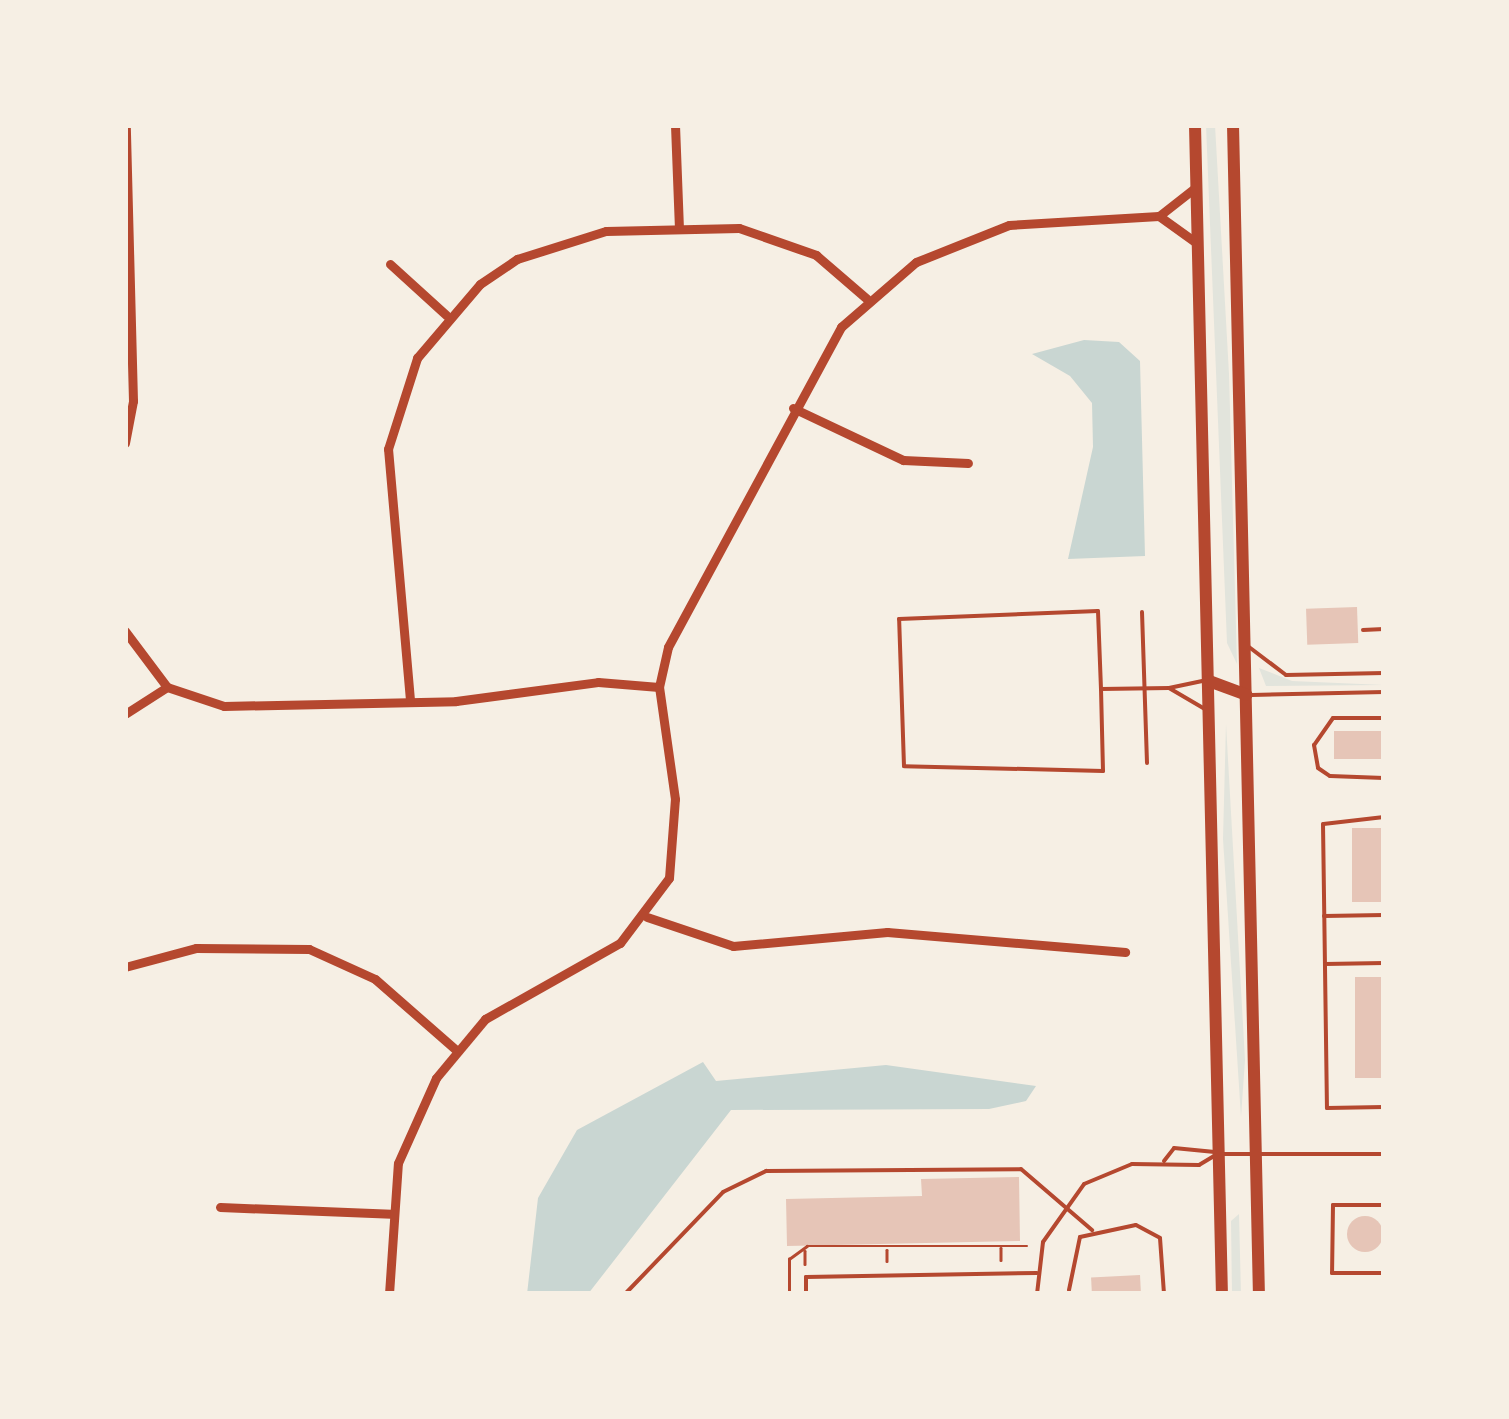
<!DOCTYPE html>
<html>
<head>
<meta charset="utf-8">
<style>
	body { margin:0 }
	#map { position:relative; width:1509px; height:1419px; overflow:hidden; background:#f6efe4; font-family:Mulish,sans-serif }
	div>[style] { position:absolute }
	[style*='--x'] { left:calc(var(--x)*1px); top:calc(var(--y)*1px); width:calc(var(--w)*1px); rotate:calc(var(--a)*1deg) }
	.green>* { inset:0; background:#e2e4dc }
	.water>* { inset:0; background:#c9d6d2 }
	.building>* { inset:0; background:#e6c5b7; transform-origin:0 0 }
	.round { border-radius:50% }
	.path>* { height:2.5px; margin:-1.25px; padding:0 1.25px; transform-origin:1.25px; border-radius:1.25px; background:#b5482f }
	.service>* { height:4px; margin:-2px; padding:0 2px; transform-origin:2px; border-radius:2px; background:#b5482f }
	.minor>* { height:9px; margin:-4.5px; padding:0 4.5px; transform-origin:4.5px; border-radius:4.5px; background:#b5482f }
	.primary>* { height:12px; margin:-6px; padding:0 6px; transform-origin:6px; border-radius:6px; background:#b5482f }
	span { translate:-50% -50%; white-space:nowrap; text-align:center; line-height:1.15; -webkit-text-stroke:9px #f6efe4; paint-order:stroke }
	.frame { position:absolute; inset:0; border:128px solid #f6efe4; pointer-events:none }
</style>
</head>
<body>
<div id="map">
	<div class="green">
		<div style="clip-path:polygon(1206px 125px,1215px 125px,1229px 374px,1237px 664px,1227px 643px)"></div>
		<div style="clip-path:polygon(1259px 668px,1292px 681px,1384px 685px,1266px 686px)"></div>
		<div style="clip-path:polygon(1226px 724px,1245px 1060px,1241px 1117px,1223px 839px)"></div>
		<div style="clip-path:polygon(1239px 1214px,1241px 1294px,1232px 1294px,1231px 1221px)"></div>
	</div>
	<div class="water">
		<div style="clip-path:polygon(1084px 340px,1119px 342px,1140px 361px,1145px 556px,1068px 559px,1093px 447px,1092px 403px,1070px 376px,1032px 354px)"></div>
		<div style="clip-path:polygon(703px 1062px,716px 1081px,886px 1065px,1036px 1086px,1026px 1101px,989px 1109px,731px 1110px,588px 1294px,527px 1294px,538px 1198px,577px 1130px)"></div>
	</div>
	<div class="building">
		<div style="left:1357px;top:607px;width:36px;height:51px;rotate:88deg"></div>
		<div style="left:1334px;top:731px;width:50px;height:28px"></div>
		<div style="left:1352px;top:828px;width:32px;height:74px"></div>
		<div style="left:1355px;top:977px;width:29px;height:101px"></div>
		<div style="clip-path:polygon(1019px 1177px,1020px 1241px,787px 1246px,786px 1199px,922px 1196px,921px 1179px)"></div>
		<div class="round" style="left:1347px;top:1216px;width:36px;height:36px"></div>
		<div style="left:1140px;top:1275px;width:19px;height:49px;rotate:87deg"></div>
	</div>
	<div class="path">
		<div style="--x:1001;--y:1248;--w:12;--a:90"></div>
		<div style="--x:887;--y:1250;--w:11;--a:90"></div>
		<div style="--x:805;--y:1251;--w:13;--a:90"></div>
		<div style="--x:789;--y:1294;--w:35;--a:-90"></div>
		<div style="--x:789;--y:1259;--w:22;--a:-36"></div>
		<div style="--x:807;--y:1246;--w:220;--a:0"></div>
	</div>
	<div class="service">
		<div style="--x:1142;--y:612;--w:151;--a:88.1"></div>
		<div style="--x:1363;--y:630;--w:21;--a:-3"></div>
		<div style="--x:1249;--y:647;--w:46;--a:37.1"></div>
		<div style="--x:1286;--y:675;--w:98;--a:-1.2"></div>
		<div style="--x:1169;--y:688;--w:34;--a:-12"></div>
		<div style="--x:1101;--y:689;--w:82;--a:88.6"></div>
		<div style="--x:1103;--y:771;--w:199;--a:-178.6"></div>
		<div style="--x:904;--y:766;--w:147;--a:-91.9"></div>
		<div style="--x:899;--y:619;--w:199;--a:-2.3"></div>
		<div style="--x:1098;--y:611;--w:78;--a:87.8"></div>
		<div style="--x:1101;--y:689;--w:68;--a:-0.8"></div>
		<div style="--x:1169;--y:688;--w:42;--a:30.3"></div>
		<div style="--x:1252;--y:695;--w:132;--a:-1.3"></div>
		<div style="--x:1384;--y:718;--w:51;--a:180"></div>
		<div style="--x:1333;--y:718;--w:33;--a:125"></div>
		<div style="--x:1314;--y:745;--w:23;--a:80"></div>
		<div style="--x:1318;--y:768;--w:14;--a:34"></div>
		<div style="--x:1330;--y:776;--w:54;--a:2.1"></div>
		<div style="--x:1384;--y:817;--w:61;--a:173.5"></div>
		<div style="--x:1323;--y:824;--w:284;--a:89.2"></div>
		<div style="--x:1327;--y:1108;--w:57;--a:-1"></div>
		<div style="--x:1324;--y:916;--w:60;--a:-1"></div>
		<div style="--x:1325;--y:964;--w:59;--a:-1"></div>
		<div style="--x:1224;--y:1154;--w:160;--a:0"></div>
		<div style="--x:1164;--y:1161;--w:16;--a:-52"></div>
		<div style="--x:1174;--y:1148;--w:41;--a:5.6"></div>
		<div style="--x:1384;--y:1205;--w:51;--a:180"></div>
		<div style="--x:1333;--y:1205;--w:68;--a:90.8"></div>
		<div style="--x:1332;--y:1273;--w:52;--a:0"></div>
		<div style="--x:1069;--y:1290;--w:54;--a:-78.3"></div>
		<div style="--x:1080;--y:1237;--w:57;--a:-12.1"></div>
		<div style="--x:1136;--y:1225;--w:27;--a:28"></div>
		<div style="--x:1160;--y:1238;--w:56;--a:85.9"></div>
		<div style="--x:625;--y:1294;--w:141;--a:-46.1"></div>
		<div style="--x:723;--y:1192;--w:48;--a:-26"></div>
		<div style="--x:766;--y:1171;--w:255;--a:-0.4"></div>
		<div style="--x:1021;--y:1169;--w:94;--a:40.7"></div>
		<div style="--x:806;--y:1294;--w:17;--a:-90"></div>
		<div style="--x:806;--y:1277;--w:231;--a:-1"></div>
		<div style="--x:1037;--y:1294;--w:52;--a:-83.4"></div>
		<div style="--x:1043;--y:1242;--w:71;--a:-54.7"></div>
		<div style="--x:1084;--y:1184;--w:52;--a:-22.6"></div>
		<div style="--x:1132;--y:1164;--w:67;--a:0.9"></div>
		<div style="--x:1199;--y:1165;--w:17;--a:-31"></div>
	</div>
	<div class="minor">
		<div style="--x:675;--y:125;--w:103;--a:87.8"></div>
		<div style="--x:1159;--y:216;--w:47;--a:-38.1"></div>
		<div style="--x:390;--y:264;--w:76;--a:42.3"></div>
		<div style="--x:793;--y:408;--w:122;--a:25.3"></div>
		<div style="--x:903;--y:460;--w:65;--a:2.6"></div>
		<div style="--x:125;--y:443;--w:43;--a:-79.2"></div>
		<div style="--x:133;--y:401;--w:276;--a:-91.5"></div>
		<div style="--x:125;--y:631;--w:70;--a:53.1"></div>
		<div style="--x:167;--y:687;--w:60;--a:18.4"></div>
		<div style="--x:224;--y:706;--w:232;--a:-1.2"></div>
		<div style="--x:456;--y:701;--w:143;--a:-7.6"></div>
		<div style="--x:598;--y:682;--w:61;--a:4.7"></div>
		<div style="--x:410;--y:700;--w:252;--a:-95"></div>
		<div style="--x:388;--y:449;--w:96;--a:-72.3"></div>
		<div style="--x:417;--y:358;--w:97;--a:-49.6"></div>
		<div style="--x:480;--y:284;--w:45;--a:-34"></div>
		<div style="--x:517;--y:259;--w:93;--a:-17.5"></div>
		<div style="--x:606;--y:231;--w:133;--a:-1.3"></div>
		<div style="--x:739;--y:228;--w:82;--a:19.3"></div>
		<div style="--x:816;--y:255;--w:67;--a:40.8"></div>
		<div style="--x:125;--y:714;--w:50;--a:-32.7"></div>
		<div style="--x:647;--y:917;--w:91;--a:18.6"></div>
		<div style="--x:733;--y:946;--w:155;--a:-5.2"></div>
		<div style="--x:887;--y:932;--w:239;--a:4.8"></div>
		<div style="--x:125;--y:967;--w:73;--a:-15"></div>
		<div style="--x:196;--y:948;--w:113;--a:0.5"></div>
		<div style="--x:309;--y:949;--w:72;--a:24.4"></div>
		<div style="--x:375;--y:979;--w:108;--a:41.2"></div>
		<div style="--x:220;--y:1207;--w:171;--a:2.3"></div>
		<div style="--x:389;--y:1294;--w:131;--a:-86.1"></div>
		<div style="--x:398;--y:1163;--w:93;--a:-65.9"></div>
		<div style="--x:436;--y:1078;--w:77;--a:-50.3"></div>
		<div style="--x:485;--y:1019;--w:155;--a:-29.4"></div>
		<div style="--x:620;--y:943;--w:81;--a:-53"></div>
		<div style="--x:669;--y:878;--w:79;--a:-85.7"></div>
		<div style="--x:675;--y:799;--w:113;--a:-98.1"></div>
		<div style="--x:659;--y:687;--w:41;--a:-77.3"></div>
		<div style="--x:668;--y:647;--w:364;--a:-61.6"></div>
		<div style="--x:841;--y:327;--w:99;--a:-40.9"></div>
		<div style="--x:916;--y:262;--w:100;--a:-21.7"></div>
		<div style="--x:1009;--y:225;--w:150;--a:-3.4"></div>
		<div style="--x:1159;--y:216;--w:48;--a:35.7"></div>
	</div>
	<div class="primary">
		<div style="--x:1195;--y:125;--w:1169;--a:88.68"></div>
		<div style="--x:1233;--y:125;--w:1169;--a:88.73"></div>
		<div style="--x:1209;--y:681;--w:40;--a:20.2"></div>
	</div>
	<div class="frame"></div>
</div>
</body>
</html>
